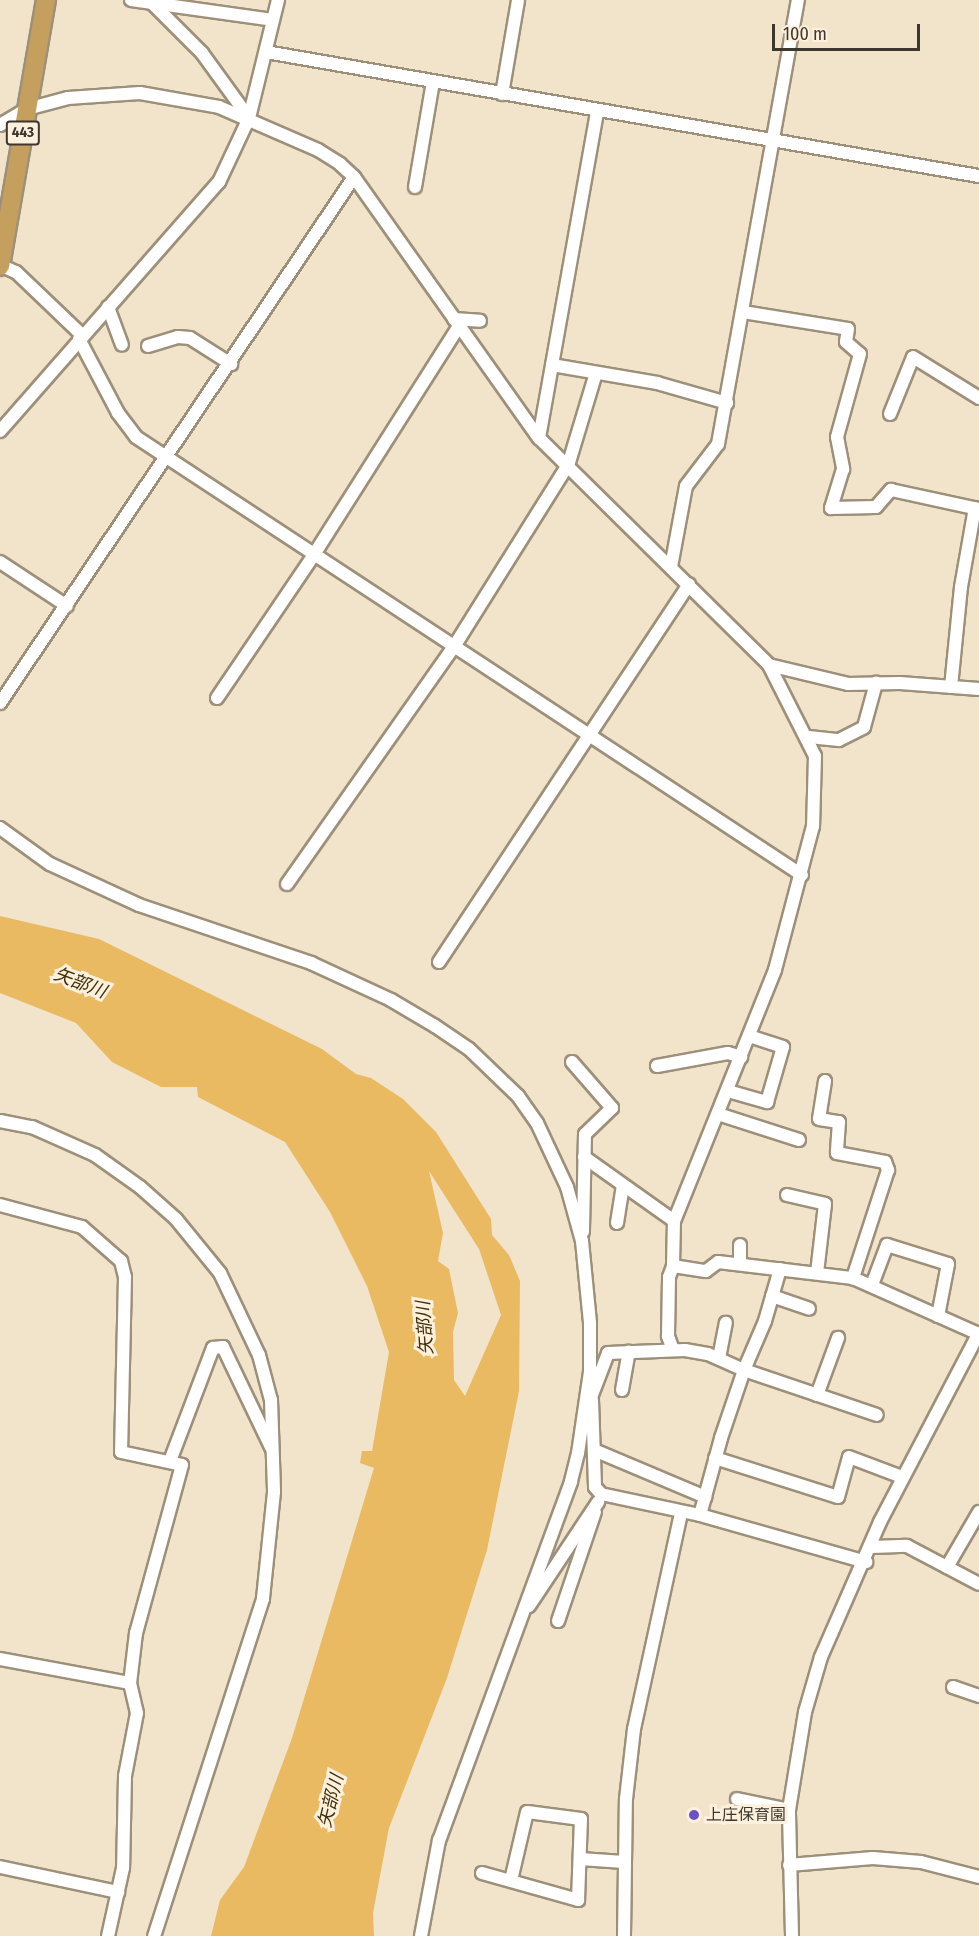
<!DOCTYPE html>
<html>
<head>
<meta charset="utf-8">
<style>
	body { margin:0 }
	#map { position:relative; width:979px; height:1936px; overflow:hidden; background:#f2e3cb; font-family:"Fira Sans Condensed","Noto Sans JP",sans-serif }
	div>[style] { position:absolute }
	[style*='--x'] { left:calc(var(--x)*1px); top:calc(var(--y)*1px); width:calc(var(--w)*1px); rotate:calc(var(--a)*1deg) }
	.water>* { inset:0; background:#eaba62 }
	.roads { filter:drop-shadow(2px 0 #9d907a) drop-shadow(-2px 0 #9d907a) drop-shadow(0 2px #9d907a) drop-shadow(0 -2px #9d907a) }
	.minor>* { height:12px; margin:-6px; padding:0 6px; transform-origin:6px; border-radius:6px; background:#fff }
	.highway>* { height:18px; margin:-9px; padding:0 9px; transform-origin:9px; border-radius:9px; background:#c49f5d }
	.dots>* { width:16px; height:16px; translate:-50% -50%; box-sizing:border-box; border:3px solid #fdf1de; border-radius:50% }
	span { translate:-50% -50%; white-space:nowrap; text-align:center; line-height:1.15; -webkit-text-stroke:6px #fdf1de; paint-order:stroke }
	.shield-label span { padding:2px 4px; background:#fdf1de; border:2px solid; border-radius:4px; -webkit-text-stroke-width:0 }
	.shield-label { font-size:15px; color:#3d372e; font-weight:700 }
	.poi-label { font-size:16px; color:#3d372e }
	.left { translate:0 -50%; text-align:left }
	.water-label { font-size:18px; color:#422f07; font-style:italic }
	.scale { position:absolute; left:772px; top:24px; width:148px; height:27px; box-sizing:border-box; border:3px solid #3d372e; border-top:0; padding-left:8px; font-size:18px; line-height:21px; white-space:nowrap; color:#3d372e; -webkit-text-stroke:4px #fdf1de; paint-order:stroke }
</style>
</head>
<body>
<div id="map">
	<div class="water">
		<div style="clip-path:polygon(evenodd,0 916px,99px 939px,322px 1049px,356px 1074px,371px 1078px,403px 1099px,436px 1132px,491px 1219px,492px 1235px,509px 1255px,520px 1281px,519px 1391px,487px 1550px,447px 1678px,389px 1828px,373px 1913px,374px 1936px,211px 1936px,220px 1900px,244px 1867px,292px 1738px,374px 1468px,360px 1463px,362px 1451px,372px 1451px,389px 1352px,367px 1286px,330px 1212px,285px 1142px,198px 1097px,197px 1087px,161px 1087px,112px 1062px,76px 1023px,0 993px,0 916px,429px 1171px,479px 1249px,501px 1315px,465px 1396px,454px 1380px,453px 1332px,458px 1313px,449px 1269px,438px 1261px,443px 1233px,429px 1171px)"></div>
	</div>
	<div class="roads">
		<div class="minor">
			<div style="--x:131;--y:0;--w:143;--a:8"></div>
			<div style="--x:149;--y:0;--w:75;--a:45"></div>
			<div style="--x:202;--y:53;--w:80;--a:54.1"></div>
			<div style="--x:266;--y:52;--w:724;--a:9.87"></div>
			<div style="--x:502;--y:94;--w:95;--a:-80.3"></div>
			<div style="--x:0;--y:125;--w:31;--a:-31"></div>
			<div style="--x:27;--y:109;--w:42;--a:-15"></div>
			<div style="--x:68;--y:98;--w:72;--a:-4"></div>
			<div style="--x:140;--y:93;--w:80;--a:10"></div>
			<div style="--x:219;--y:107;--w:108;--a:23.5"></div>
			<div style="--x:318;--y:150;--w:26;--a:32"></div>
			<div style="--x:340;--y:164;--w:19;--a:43"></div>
			<div style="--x:354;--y:177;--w:320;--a:54.7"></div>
			<div style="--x:539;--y:438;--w:323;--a:44.6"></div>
			<div style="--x:769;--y:665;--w:102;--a:63.2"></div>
			<div style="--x:815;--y:756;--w:70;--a:91.6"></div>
			<div style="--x:813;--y:826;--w:149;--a:104.8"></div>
			<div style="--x:775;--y:970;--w:271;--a:111.9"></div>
			<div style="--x:674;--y:1221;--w:45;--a:91.3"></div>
			<div style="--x:673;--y:1266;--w:33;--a:9"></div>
			<div style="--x:706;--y:1271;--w:15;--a:-37"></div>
			<div style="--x:718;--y:1262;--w:136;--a:6.8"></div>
			<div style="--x:853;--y:1278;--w:138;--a:24"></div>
			<div style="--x:415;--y:187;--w:107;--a:-80.3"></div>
			<div style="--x:0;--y:265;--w:17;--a:24"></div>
			<div style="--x:16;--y:272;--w:91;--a:43.7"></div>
			<div style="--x:108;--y:307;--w:40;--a:69.8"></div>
			<div style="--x:743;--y:312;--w:106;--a:9.2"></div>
			<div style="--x:848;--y:329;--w:13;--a:99"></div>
			<div style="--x:846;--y:342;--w:18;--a:41"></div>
			<div style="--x:860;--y:354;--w:86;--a:105.5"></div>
			<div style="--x:837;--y:437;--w:33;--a:79"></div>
			<div style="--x:843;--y:469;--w:41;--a:107.1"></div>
			<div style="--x:831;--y:508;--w:45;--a:-1.3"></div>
			<div style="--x:876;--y:507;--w:23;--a:-49"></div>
			<div style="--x:891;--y:490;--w:90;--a:12.2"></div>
			<div style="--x:454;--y:319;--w:26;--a:4"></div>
			<div style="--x:79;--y:339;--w:84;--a:62.2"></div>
			<div style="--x:118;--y:413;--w:30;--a:53"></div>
			<div style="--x:136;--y:437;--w:797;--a:33.33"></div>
			<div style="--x:148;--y:346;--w:31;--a:-17"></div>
			<div style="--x:178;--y:337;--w:12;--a:5"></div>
			<div style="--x:190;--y:338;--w:49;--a:32.4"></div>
			<div style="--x:552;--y:365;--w:107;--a:9.7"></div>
			<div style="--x:657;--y:383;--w:73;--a:15.9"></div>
			<div style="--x:890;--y:414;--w:61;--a:-68"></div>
			<div style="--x:913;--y:357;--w:78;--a:31.8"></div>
			<div style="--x:0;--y:431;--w:332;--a:-48.7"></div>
			<div style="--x:219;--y:182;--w:71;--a:-64.9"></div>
			<div style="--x:249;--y:118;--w:122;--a:-76.2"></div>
			<div style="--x:539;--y:438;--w:332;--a:-79.9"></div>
			<div style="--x:567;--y:469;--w:100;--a:-73.2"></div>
			<div style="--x:0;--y:562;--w:80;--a:33.3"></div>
			<div style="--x:671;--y:567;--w:82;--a:-79.5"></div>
			<div style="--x:686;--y:486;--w:53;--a:-52.7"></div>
			<div style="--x:718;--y:444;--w:451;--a:-79.8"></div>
			<div style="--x:769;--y:665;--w:81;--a:13.5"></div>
			<div style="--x:848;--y:684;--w:52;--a:-1.1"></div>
			<div style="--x:900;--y:683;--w:79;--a:4.3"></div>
			<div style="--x:951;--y:687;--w:100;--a:-84.3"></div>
			<div style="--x:961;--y:587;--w:80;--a:-80"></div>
			<div style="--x:217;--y:698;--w:175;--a:-55.9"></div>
			<div style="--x:315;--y:553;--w:269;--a:-57.6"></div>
			<div style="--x:0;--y:703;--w:634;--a:-56.06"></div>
			<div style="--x:809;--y:737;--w:30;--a:6"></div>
			<div style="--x:839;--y:740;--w:28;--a:-27"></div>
			<div style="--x:864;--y:727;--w:46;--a:-74.7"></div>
			<div style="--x:0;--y:828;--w:62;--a:35.8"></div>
			<div style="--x:50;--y:864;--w:98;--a:24.7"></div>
			<div style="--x:139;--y:905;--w:182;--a:18.6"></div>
			<div style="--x:311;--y:963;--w:88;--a:24.8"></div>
			<div style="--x:391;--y:1000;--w:51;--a:30.6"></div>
			<div style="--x:435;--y:1026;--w:41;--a:34.1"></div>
			<div style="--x:469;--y:1049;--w:68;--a:43.8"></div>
			<div style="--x:518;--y:1096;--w:33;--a:55"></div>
			<div style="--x:537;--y:1123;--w:71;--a:64.9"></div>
			<div style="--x:567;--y:1187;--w:56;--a:74.5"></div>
			<div style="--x:582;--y:1241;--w:82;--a:84.4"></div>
			<div style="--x:590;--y:1323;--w:49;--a:90"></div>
			<div style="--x:590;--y:1372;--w:82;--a:98.4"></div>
			<div style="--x:578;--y:1453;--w:30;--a:104"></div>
			<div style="--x:571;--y:1482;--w:382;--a:110.2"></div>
			<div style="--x:439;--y:1840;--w:98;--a:100.6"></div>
			<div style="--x:287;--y:884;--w:292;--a:-54.9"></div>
			<div style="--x:455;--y:645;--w:209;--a:-57.9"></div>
			<div style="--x:439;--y:962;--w:453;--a:-56.5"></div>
			<div style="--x:572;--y:1062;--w:61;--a:49"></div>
			<div style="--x:612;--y:1108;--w:37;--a:136"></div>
			<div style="--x:585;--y:1134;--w:98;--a:91.2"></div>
			<div style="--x:657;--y:1066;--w:72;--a:-10.4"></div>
			<div style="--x:728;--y:1053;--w:14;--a:17"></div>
			<div style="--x:825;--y:1081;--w:38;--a:99"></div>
			<div style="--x:819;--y:1119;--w:20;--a:9"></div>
			<div style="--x:839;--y:1122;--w:31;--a:94"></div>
			<div style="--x:837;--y:1153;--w:49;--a:10.6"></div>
			<div style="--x:885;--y:1162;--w:9;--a:69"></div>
			<div style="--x:888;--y:1170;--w:114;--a:108"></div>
			<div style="--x:728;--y:1091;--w:41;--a:15.8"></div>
			<div style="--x:767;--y:1102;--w:57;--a:-73.8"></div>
			<div style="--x:783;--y:1047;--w:36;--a:-162"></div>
			<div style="--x:718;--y:1114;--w:85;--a:17.8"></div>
			<div style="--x:0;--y:1121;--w:33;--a:11"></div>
			<div style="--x:32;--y:1127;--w:69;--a:24"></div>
			<div style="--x:95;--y:1155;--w:55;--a:35.4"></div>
			<div style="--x:140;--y:1187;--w:48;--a:41.6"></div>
			<div style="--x:176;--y:1219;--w:70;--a:50.8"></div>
			<div style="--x:220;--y:1273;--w:91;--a:64.6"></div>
			<div style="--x:259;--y:1355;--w:47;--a:75.1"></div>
			<div style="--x:271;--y:1400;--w:92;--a:88.1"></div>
			<div style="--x:274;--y:1492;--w:108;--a:95.9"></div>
			<div style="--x:263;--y:1599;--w:354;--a:107.9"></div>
			<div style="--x:584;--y:1157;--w:110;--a:35.4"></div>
			<div style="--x:787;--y:1195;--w:39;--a:13"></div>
			<div style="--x:825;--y:1204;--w:69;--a:96.6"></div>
			<div style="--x:0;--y:1205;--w:85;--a:15"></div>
			<div style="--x:82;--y:1227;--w:52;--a:41.1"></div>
			<div style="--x:121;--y:1261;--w:16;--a:76"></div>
			<div style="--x:125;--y:1277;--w:175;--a:91.3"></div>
			<div style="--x:121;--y:1452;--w:62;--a:12"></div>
			<div style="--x:182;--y:1465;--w:174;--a:105.3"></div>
			<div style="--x:136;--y:1633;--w:50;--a:96.8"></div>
			<div style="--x:130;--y:1683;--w:31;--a:77"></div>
			<div style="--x:137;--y:1713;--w:64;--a:100.8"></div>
			<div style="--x:125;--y:1776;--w:92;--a:91.2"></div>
			<div style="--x:123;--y:1868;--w:70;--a:102.4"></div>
			<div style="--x:617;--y:1223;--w:38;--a:-81"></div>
			<div style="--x:740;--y:1264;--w:19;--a:-90"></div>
			<div style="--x:872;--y:1285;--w:43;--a:-69.4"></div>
			<div style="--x:887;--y:1245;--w:64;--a:17.3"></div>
			<div style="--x:948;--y:1264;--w:53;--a:100.9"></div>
			<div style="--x:772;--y:1296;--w:39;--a:19"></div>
			<div style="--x:673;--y:1350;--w:15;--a:-110"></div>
			<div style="--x:668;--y:1336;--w:59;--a:-89"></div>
			<div style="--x:669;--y:1277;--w:12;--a:-70"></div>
			<div style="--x:719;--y:1358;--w:36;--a:-79"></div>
			<div style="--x:622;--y:1390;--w:39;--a:-80"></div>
			<div style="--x:817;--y:1395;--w:61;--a:-69.8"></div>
			<div style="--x:590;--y:1400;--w:50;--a:-69"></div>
			<div style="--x:608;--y:1353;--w:77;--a:-2.2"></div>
			<div style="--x:685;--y:1350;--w:23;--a:10"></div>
			<div style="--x:708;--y:1354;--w:39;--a:24"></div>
			<div style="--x:744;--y:1370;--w:140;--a:18.7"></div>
			<div style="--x:592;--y:1400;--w:87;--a:88"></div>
			<div style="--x:595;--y:1487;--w:9;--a:49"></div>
			<div style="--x:601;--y:1494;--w:101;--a:12"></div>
			<div style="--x:700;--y:1515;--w:173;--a:15.8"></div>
			<div style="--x:594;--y:1450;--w:121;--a:22.9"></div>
			<div style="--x:715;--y:1458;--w:129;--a:17.6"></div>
			<div style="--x:838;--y:1497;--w:41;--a:-74.6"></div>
			<div style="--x:849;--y:1457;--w:57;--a:20.7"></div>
			<div style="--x:170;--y:1461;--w:121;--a:-69.2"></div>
			<div style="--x:213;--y:1348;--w:10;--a:-6"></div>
			<div style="--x:223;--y:1347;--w:111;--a:64.4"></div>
			<div style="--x:700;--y:1515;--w:80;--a:-74.7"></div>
			<div style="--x:721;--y:1438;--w:72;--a:-71.3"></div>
			<div style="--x:744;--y:1370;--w:53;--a:-66.8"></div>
			<div style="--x:765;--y:1321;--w:54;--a:-73.9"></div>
			<div style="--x:872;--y:1547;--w:35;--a:-2"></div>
			<div style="--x:907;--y:1546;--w:81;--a:27.8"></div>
			<div style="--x:947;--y:1567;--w:64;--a:-59.8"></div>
			<div style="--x:529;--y:1606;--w:125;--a:-56.4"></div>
			<div style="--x:558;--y:1621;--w:115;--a:-71.3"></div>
			<div style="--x:0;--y:1659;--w:132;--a:10.5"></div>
			<div style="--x:953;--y:1687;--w:28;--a:19"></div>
			<div style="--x:737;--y:1799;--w:53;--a:11.9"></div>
			<div style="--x:580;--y:1859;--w:44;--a:3.9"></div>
			<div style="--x:789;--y:1865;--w:84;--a:-4.8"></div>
			<div style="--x:873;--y:1858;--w:48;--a:4.8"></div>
			<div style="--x:921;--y:1862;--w:60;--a:14.5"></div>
			<div style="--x:0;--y:1867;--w:121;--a:12"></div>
			<div style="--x:482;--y:1873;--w:100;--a:15.7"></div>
			<div style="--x:578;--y:1900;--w:81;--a:-87.9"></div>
			<div style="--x:581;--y:1819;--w:54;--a:-172.6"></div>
			<div style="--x:527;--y:1812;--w:70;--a:103.2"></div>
			<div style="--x:624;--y:1936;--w:137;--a:-89.2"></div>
			<div style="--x:626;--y:1799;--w:70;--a:-83.5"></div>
			<div style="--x:634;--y:1729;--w:221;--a:-77.7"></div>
			<div style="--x:792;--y:1936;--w:126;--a:-91.4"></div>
			<div style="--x:789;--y:1810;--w:99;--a:-80.7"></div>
			<div style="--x:805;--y:1712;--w:57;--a:-73.8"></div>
			<div style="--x:821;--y:1657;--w:147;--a:-66.4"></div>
			<div style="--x:880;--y:1522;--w:213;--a:-62.4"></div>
		</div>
		<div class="highway">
			<div style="--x:0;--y:266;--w:270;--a:-80.2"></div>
		</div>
	</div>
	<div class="dots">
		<div style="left:694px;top:1815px;background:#6d4fc8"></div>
	</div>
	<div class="shield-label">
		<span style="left:23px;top:133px">443</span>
	</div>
	<div class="poi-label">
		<span class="left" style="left:706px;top:1815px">上庄保育園</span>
	</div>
	<div class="water-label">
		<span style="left:80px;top:983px;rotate:21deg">矢部川</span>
		<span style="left:425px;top:1328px;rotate:-94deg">矢部川</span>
		<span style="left:331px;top:1801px;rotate:-76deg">矢部川</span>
	</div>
	<div class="scale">100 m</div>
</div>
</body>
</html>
